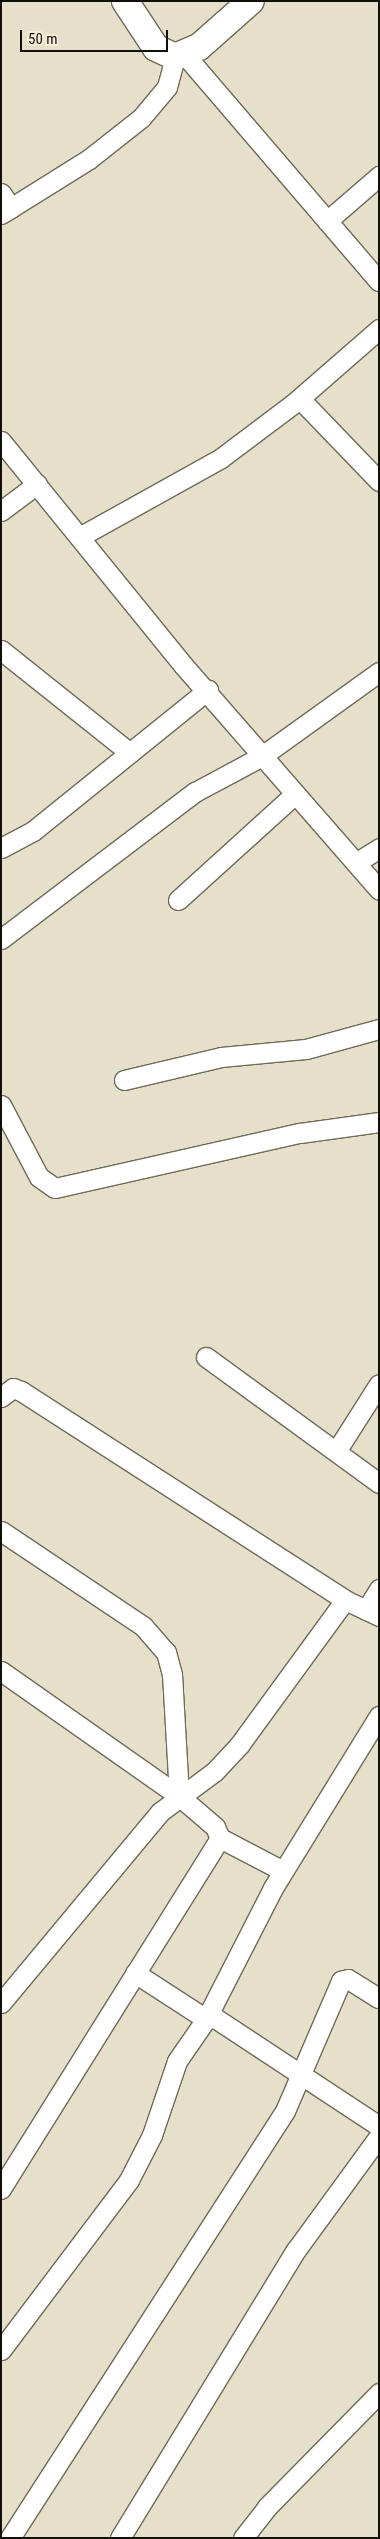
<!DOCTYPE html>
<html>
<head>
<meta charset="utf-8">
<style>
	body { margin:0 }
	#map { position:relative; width:380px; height:2539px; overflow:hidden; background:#e6e0cb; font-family:"Roboto Condensed",sans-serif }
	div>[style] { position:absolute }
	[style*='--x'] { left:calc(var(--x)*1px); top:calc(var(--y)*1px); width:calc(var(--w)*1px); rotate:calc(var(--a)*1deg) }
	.roads { filter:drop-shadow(1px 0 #6f6a57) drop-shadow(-1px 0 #6f6a57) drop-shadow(0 1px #6f6a57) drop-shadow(0 -1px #6f6a57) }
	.street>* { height:19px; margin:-9.5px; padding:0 9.5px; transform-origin:9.5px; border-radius:9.5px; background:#fff }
	.secondary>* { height:26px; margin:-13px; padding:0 13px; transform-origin:13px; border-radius:13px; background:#fff }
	span { translate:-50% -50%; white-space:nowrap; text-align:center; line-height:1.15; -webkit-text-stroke:5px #f4edd8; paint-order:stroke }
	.frame { position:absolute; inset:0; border:2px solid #110f08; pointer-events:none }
	.scale { position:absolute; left:20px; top:30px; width:148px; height:22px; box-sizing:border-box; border:2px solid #110f08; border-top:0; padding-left:6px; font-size:15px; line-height:18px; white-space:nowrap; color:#110f08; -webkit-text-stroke:4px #f4edd8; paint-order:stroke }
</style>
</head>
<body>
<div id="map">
	<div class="roads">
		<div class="street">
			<div style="--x:185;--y:55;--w:298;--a:49.4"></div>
			<div style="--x:1;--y:193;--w:18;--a:56"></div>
			<div style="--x:1;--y:214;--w:104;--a:-32"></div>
			<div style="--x:89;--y:159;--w:66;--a:-38.3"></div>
			<div style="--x:141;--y:118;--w:40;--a:-50"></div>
			<div style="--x:167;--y:87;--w:31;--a:-75"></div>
			<div style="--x:327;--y:221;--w:69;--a:-40.9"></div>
			<div style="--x:300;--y:399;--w:114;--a:46.1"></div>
			<div style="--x:1;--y:441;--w:289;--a:50.9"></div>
			<div style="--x:183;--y:665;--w:298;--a:48.9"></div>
			<div style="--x:1;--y:511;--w:45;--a:-36.9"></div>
			<div style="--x:81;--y:536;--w:160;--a:-29.1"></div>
			<div style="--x:221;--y:458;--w:90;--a:-36.9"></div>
			<div style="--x:293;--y:404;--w:114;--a:-41.1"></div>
			<div style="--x:1;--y:650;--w:165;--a:38.6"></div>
			<div style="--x:1;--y:848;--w:36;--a:-28"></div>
			<div style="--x:33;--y:831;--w:225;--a:-38.9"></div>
			<div style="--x:357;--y:862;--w:26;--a:-32"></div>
			<div style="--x:178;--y:900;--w:158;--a:-42.2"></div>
			<div style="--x:1;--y:939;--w:243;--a:-37.2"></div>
			<div style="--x:195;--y:792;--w:76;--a:-28.2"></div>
			<div style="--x:262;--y:756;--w:144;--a:-35.7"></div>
			<div style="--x:124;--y:1080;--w:100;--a:-13.3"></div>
			<div style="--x:221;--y:1057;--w:85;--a:-5.4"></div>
			<div style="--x:306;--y:1049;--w:76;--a:-15.3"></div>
			<div style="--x:1;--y:1105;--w:81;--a:62.2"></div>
			<div style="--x:39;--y:1177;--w:19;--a:35"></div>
			<div style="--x:55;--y:1188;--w:251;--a:-12.7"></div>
			<div style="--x:300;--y:1133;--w:80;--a:-7.9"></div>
			<div style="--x:206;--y:1357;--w:214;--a:36.1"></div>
			<div style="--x:1;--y:1397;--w:15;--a:-37"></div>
			<div style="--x:13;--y:1388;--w:9;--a:21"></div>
			<div style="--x:21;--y:1391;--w:386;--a:32.8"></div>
			<div style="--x:345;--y:1600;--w:38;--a:25"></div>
			<div style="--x:337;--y:1450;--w:78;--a:-57.5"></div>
			<div style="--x:1;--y:1531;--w:171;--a:33.8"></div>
			<div style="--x:143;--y:1626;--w:35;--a:49"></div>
			<div style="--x:166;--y:1652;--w:23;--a:75"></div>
			<div style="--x:172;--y:1674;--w:122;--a:86.7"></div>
			<div style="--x:366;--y:1610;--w:25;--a:-58"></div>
			<div style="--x:1;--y:1671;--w:218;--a:35.1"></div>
			<div style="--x:179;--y:1796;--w:48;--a:40.7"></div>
			<div style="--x:215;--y:1827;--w:12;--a:66"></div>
			<div style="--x:220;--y:1838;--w:414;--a:122"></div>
			<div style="--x:220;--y:1838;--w:71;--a:27.6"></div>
			<div style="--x:135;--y:1973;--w:85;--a:32.9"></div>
			<div style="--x:206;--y:2019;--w:147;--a:-62.9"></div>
			<div style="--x:273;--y:1888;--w:202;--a:-58.4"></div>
			<div style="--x:1;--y:2003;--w:249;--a:-50.2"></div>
			<div style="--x:160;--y:1812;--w:69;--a:-36.7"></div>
			<div style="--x:215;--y:1771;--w:37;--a:-47"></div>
			<div style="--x:240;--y:1744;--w:178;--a:-53.9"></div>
			<div style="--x:1;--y:2350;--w:213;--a:-53"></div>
			<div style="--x:129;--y:2180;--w:51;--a:-62.9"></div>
			<div style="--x:152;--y:2135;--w:78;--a:-71.3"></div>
			<div style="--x:177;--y:2061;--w:51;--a:-55.4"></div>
			<div style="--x:206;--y:2019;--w:9;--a:-6"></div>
			<div style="--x:215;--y:2018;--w:196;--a:33.4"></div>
			<div style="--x:10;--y:2538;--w:508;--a:-57.22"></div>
			<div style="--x:285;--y:2111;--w:142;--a:-66.7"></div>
			<div style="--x:341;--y:1981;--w:7;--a:-16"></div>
			<div style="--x:348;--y:1979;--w:36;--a:32"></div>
			<div style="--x:120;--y:2538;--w:338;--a:-58.6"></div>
			<div style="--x:296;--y:2250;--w:141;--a:-53.9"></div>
			<div style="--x:243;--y:2538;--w:39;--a:-52"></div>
			<div style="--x:267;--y:2507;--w:160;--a:-45.5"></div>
		</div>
		<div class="secondary">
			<div style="--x:125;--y:1;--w:56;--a:56.6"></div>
			<div style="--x:156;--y:48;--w:21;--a:25"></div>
			<div style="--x:175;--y:57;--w:26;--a:-23"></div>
			<div style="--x:199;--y:47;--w:69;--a:-41.5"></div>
		</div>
	</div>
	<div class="frame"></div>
	<div class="scale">50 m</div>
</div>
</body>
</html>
